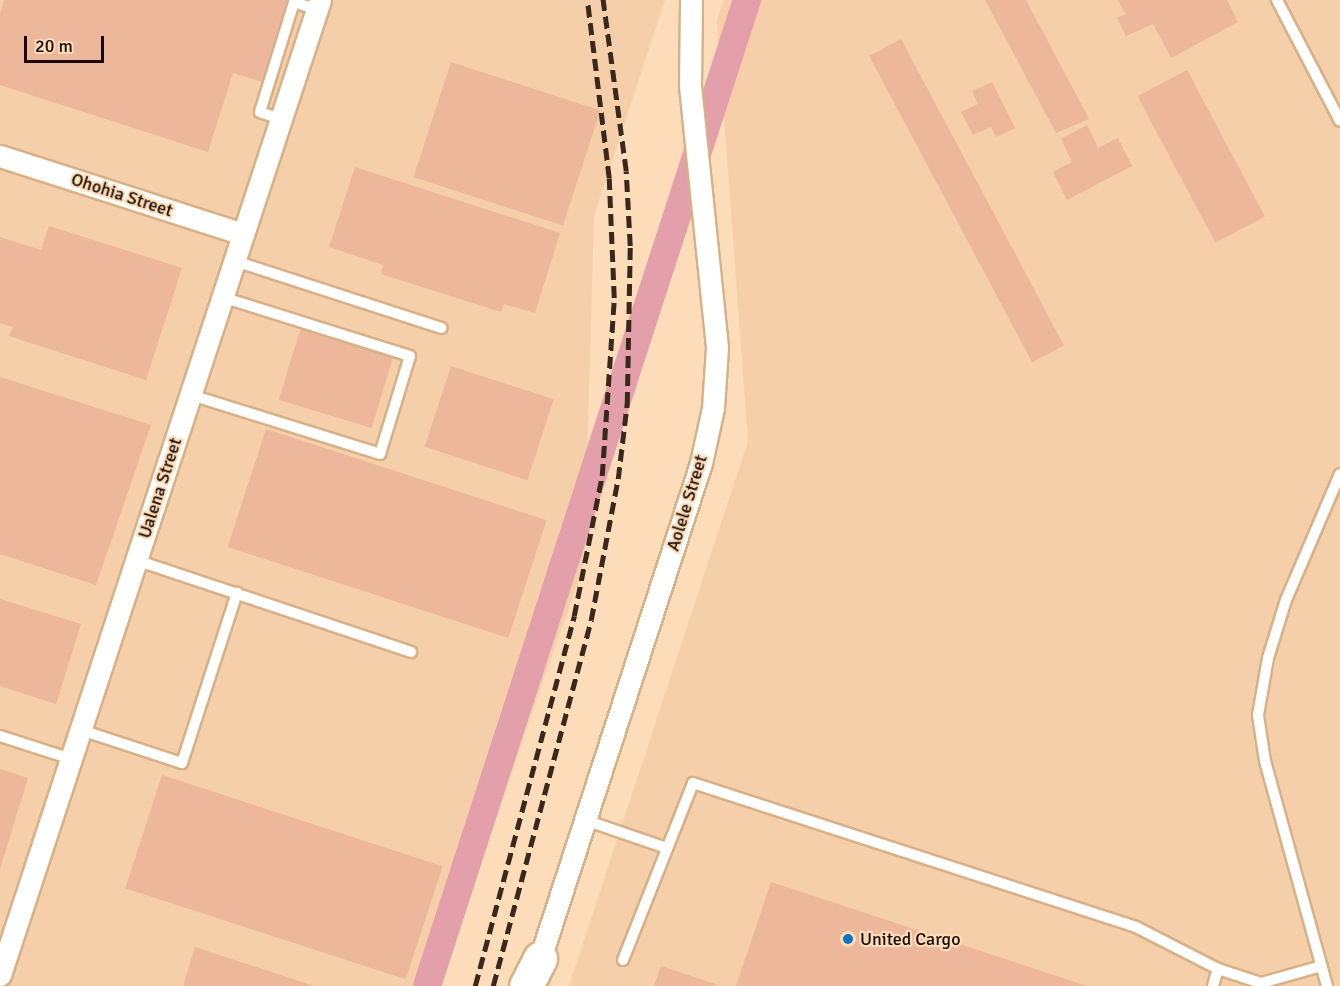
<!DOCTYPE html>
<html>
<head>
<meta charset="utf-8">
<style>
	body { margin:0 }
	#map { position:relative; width:1340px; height:986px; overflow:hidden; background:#fddcb9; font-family:Signika,sans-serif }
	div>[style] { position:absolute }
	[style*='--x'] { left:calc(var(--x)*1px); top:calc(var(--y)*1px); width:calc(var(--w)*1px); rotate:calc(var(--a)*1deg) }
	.built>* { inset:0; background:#f4cfa9 }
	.canal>* { height:28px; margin:-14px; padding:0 14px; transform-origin:14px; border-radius:14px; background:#e3a0ab }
	.building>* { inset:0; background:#ecb79b; transform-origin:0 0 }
	.roads { filter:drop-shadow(2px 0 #d8b086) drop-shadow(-2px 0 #d8b086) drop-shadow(0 2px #d8b086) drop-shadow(0 -2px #d8b086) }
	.service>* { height:10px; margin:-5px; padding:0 5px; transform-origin:5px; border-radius:5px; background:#fff }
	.minor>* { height:21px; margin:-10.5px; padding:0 10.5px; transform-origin:10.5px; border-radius:10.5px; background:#fff }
	.motorway>* { height:33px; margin:-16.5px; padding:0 16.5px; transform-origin:16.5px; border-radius:16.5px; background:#fff }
	.rail>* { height:4.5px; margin-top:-2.25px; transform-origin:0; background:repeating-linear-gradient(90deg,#39281b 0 12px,transparent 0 18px) }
	.dots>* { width:16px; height:16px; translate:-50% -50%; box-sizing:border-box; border:3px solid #fddcb9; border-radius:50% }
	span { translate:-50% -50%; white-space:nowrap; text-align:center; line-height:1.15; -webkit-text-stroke:4.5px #fddcb9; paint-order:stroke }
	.street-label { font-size:18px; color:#180a00 }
	.poi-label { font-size:18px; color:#180a00 }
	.left { translate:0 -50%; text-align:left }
	.scale { position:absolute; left:24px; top:36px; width:80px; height:27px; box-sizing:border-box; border:3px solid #180a00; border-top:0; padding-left:8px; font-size:18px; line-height:21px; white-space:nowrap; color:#180a00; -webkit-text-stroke:4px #fddcb9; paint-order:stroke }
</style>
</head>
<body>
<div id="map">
	<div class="built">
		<div style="clip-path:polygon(0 0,665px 0,594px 216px,584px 564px,437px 986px,0 986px)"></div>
		<div style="clip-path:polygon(724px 0,1340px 0,1340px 986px,569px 986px,748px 441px,717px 21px)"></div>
	</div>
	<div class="canal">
		<div style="--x:427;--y:986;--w:1037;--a:-72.02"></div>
	</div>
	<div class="building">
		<div style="clip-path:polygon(4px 0,289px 0,263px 82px,233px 73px,208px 152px,0 85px,0 14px)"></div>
		<div style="clip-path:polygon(985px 0,1026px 0,1089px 119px,1056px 133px)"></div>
		<div style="clip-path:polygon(1118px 0,1227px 0,1238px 22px,1171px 58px,1153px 24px,1126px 36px,1117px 18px,1126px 14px)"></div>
		<div style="left:901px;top:39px;width:347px;height:36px;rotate:62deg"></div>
		<div style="left:451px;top:62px;width:157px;height:121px;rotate:18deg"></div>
		<div style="left:1187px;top:70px;width:166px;height:56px;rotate:62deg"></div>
		<div style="clip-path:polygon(992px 82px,1015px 128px,996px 137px,991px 127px,973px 135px,961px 112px,978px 104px,972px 91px)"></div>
		<div style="clip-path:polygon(1087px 125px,1098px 148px,1118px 138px,1132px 166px,1067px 200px,1053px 172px,1072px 162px,1061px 139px)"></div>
		<div style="clip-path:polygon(355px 167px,560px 233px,535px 313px,504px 304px,501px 312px,381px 274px,383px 265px,329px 247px)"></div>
		<div style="clip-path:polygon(49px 226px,182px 268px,146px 380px,9px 336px,13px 327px,0 323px,0 237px,41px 250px)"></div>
		<div style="left:301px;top:327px;width:97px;height:76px;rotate:17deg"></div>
		<div style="left:451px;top:366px;width:108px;height:85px;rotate:18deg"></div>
		<div style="clip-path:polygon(0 377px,151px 425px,96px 585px,0 554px)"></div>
		<div style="left:266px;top:429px;width:295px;height:124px;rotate:18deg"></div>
		<div style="clip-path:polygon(0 599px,81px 624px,56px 704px,0 686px)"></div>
		<div style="clip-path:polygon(0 769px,28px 778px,0 869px)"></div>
		<div style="left:162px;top:775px;width:295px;height:119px;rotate:18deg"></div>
		<div style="clip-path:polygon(771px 882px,1087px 986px,736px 986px)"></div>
		<div style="clip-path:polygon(195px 947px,314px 986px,183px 986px)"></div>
		<div style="clip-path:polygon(661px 966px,721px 986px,654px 986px)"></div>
	</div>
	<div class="roads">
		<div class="service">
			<div style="--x:1277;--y:0;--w:136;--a:62.5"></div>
			<div style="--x:281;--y:119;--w:22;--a:-162"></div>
			<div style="--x:260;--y:112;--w:115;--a:-72.8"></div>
			<div style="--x:294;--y:2;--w:24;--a:19"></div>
			<div style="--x:235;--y:261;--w:217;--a:18"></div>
			<div style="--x:191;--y:395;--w:198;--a:17.3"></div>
			<div style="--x:380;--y:454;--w:102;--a:-73"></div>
			<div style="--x:410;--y:356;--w:197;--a:-162.6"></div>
			<div style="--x:136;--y:560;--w:290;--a:18.5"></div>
			<div style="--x:81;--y:730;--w:106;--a:18.1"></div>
			<div style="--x:182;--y:763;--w:179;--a:-72.1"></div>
			<div style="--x:0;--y:736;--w:75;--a:17.9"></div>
			<div style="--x:585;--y:820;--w:87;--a:18.9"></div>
			<div style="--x:623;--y:960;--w:190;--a:-68.4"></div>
			<div style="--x:693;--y:783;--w:466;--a:18"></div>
			<div style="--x:1136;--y:927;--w:92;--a:27.1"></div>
			<div style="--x:1218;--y:969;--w:45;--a:18"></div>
			<div style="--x:1261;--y:983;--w:63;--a:-15.6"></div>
			<div style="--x:1213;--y:986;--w:18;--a:-74"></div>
			<div style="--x:1327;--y:986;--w:233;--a:-105.4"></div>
			<div style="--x:1265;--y:761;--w:47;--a:-98.7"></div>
			<div style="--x:1258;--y:715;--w:58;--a:-80"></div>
			<div style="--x:1268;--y:658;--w:61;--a:-72.8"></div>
			<div style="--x:1286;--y:600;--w:137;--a:-66.8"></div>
		</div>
		<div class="minor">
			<div style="--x:0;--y:156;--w:255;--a:17.8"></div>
			<div style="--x:537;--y:968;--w:531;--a:-72.01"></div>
			<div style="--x:701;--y:463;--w:56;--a:-77.7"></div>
			<div style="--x:713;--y:408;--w:61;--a:-86.2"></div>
			<div style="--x:717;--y:347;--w:263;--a:-95.9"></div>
			<div style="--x:690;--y:85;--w:85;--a:-89.3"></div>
			<div style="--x:0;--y:975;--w:1026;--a:-71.83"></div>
		</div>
		<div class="motorway">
			<div style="--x:526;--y:986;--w:31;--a:-63"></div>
		</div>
	</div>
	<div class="rail">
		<div style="--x:475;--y:986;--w:383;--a:-75"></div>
		<div style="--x:574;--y:616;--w:143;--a:-78.7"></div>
		<div style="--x:602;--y:476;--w:178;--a:-86.1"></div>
		<div style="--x:614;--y:298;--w:120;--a:-92.4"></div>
		<div style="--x:609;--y:178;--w:179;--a:-97"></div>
		<div style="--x:493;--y:986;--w:379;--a:-75"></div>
		<div style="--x:591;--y:620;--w:144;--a:-79.2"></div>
		<div style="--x:618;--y:479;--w:76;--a:-83.2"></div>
		<div style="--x:627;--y:404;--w:158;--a:-88.9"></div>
		<div style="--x:630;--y:246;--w:75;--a:-93.1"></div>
		<div style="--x:626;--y:171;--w:173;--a:-97.7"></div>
	</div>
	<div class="dots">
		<div style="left:848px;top:939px;background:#0c73bf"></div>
	</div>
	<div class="street-label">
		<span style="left:122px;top:195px;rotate:18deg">Ohohia Street</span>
		<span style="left:160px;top:488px;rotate:-72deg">Ualena Street</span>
		<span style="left:687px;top:503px;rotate:-73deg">Aolele Street</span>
	</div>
	<div class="poi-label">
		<span class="left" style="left:860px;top:939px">United Cargo</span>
	</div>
	<div class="scale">20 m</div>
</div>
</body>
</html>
